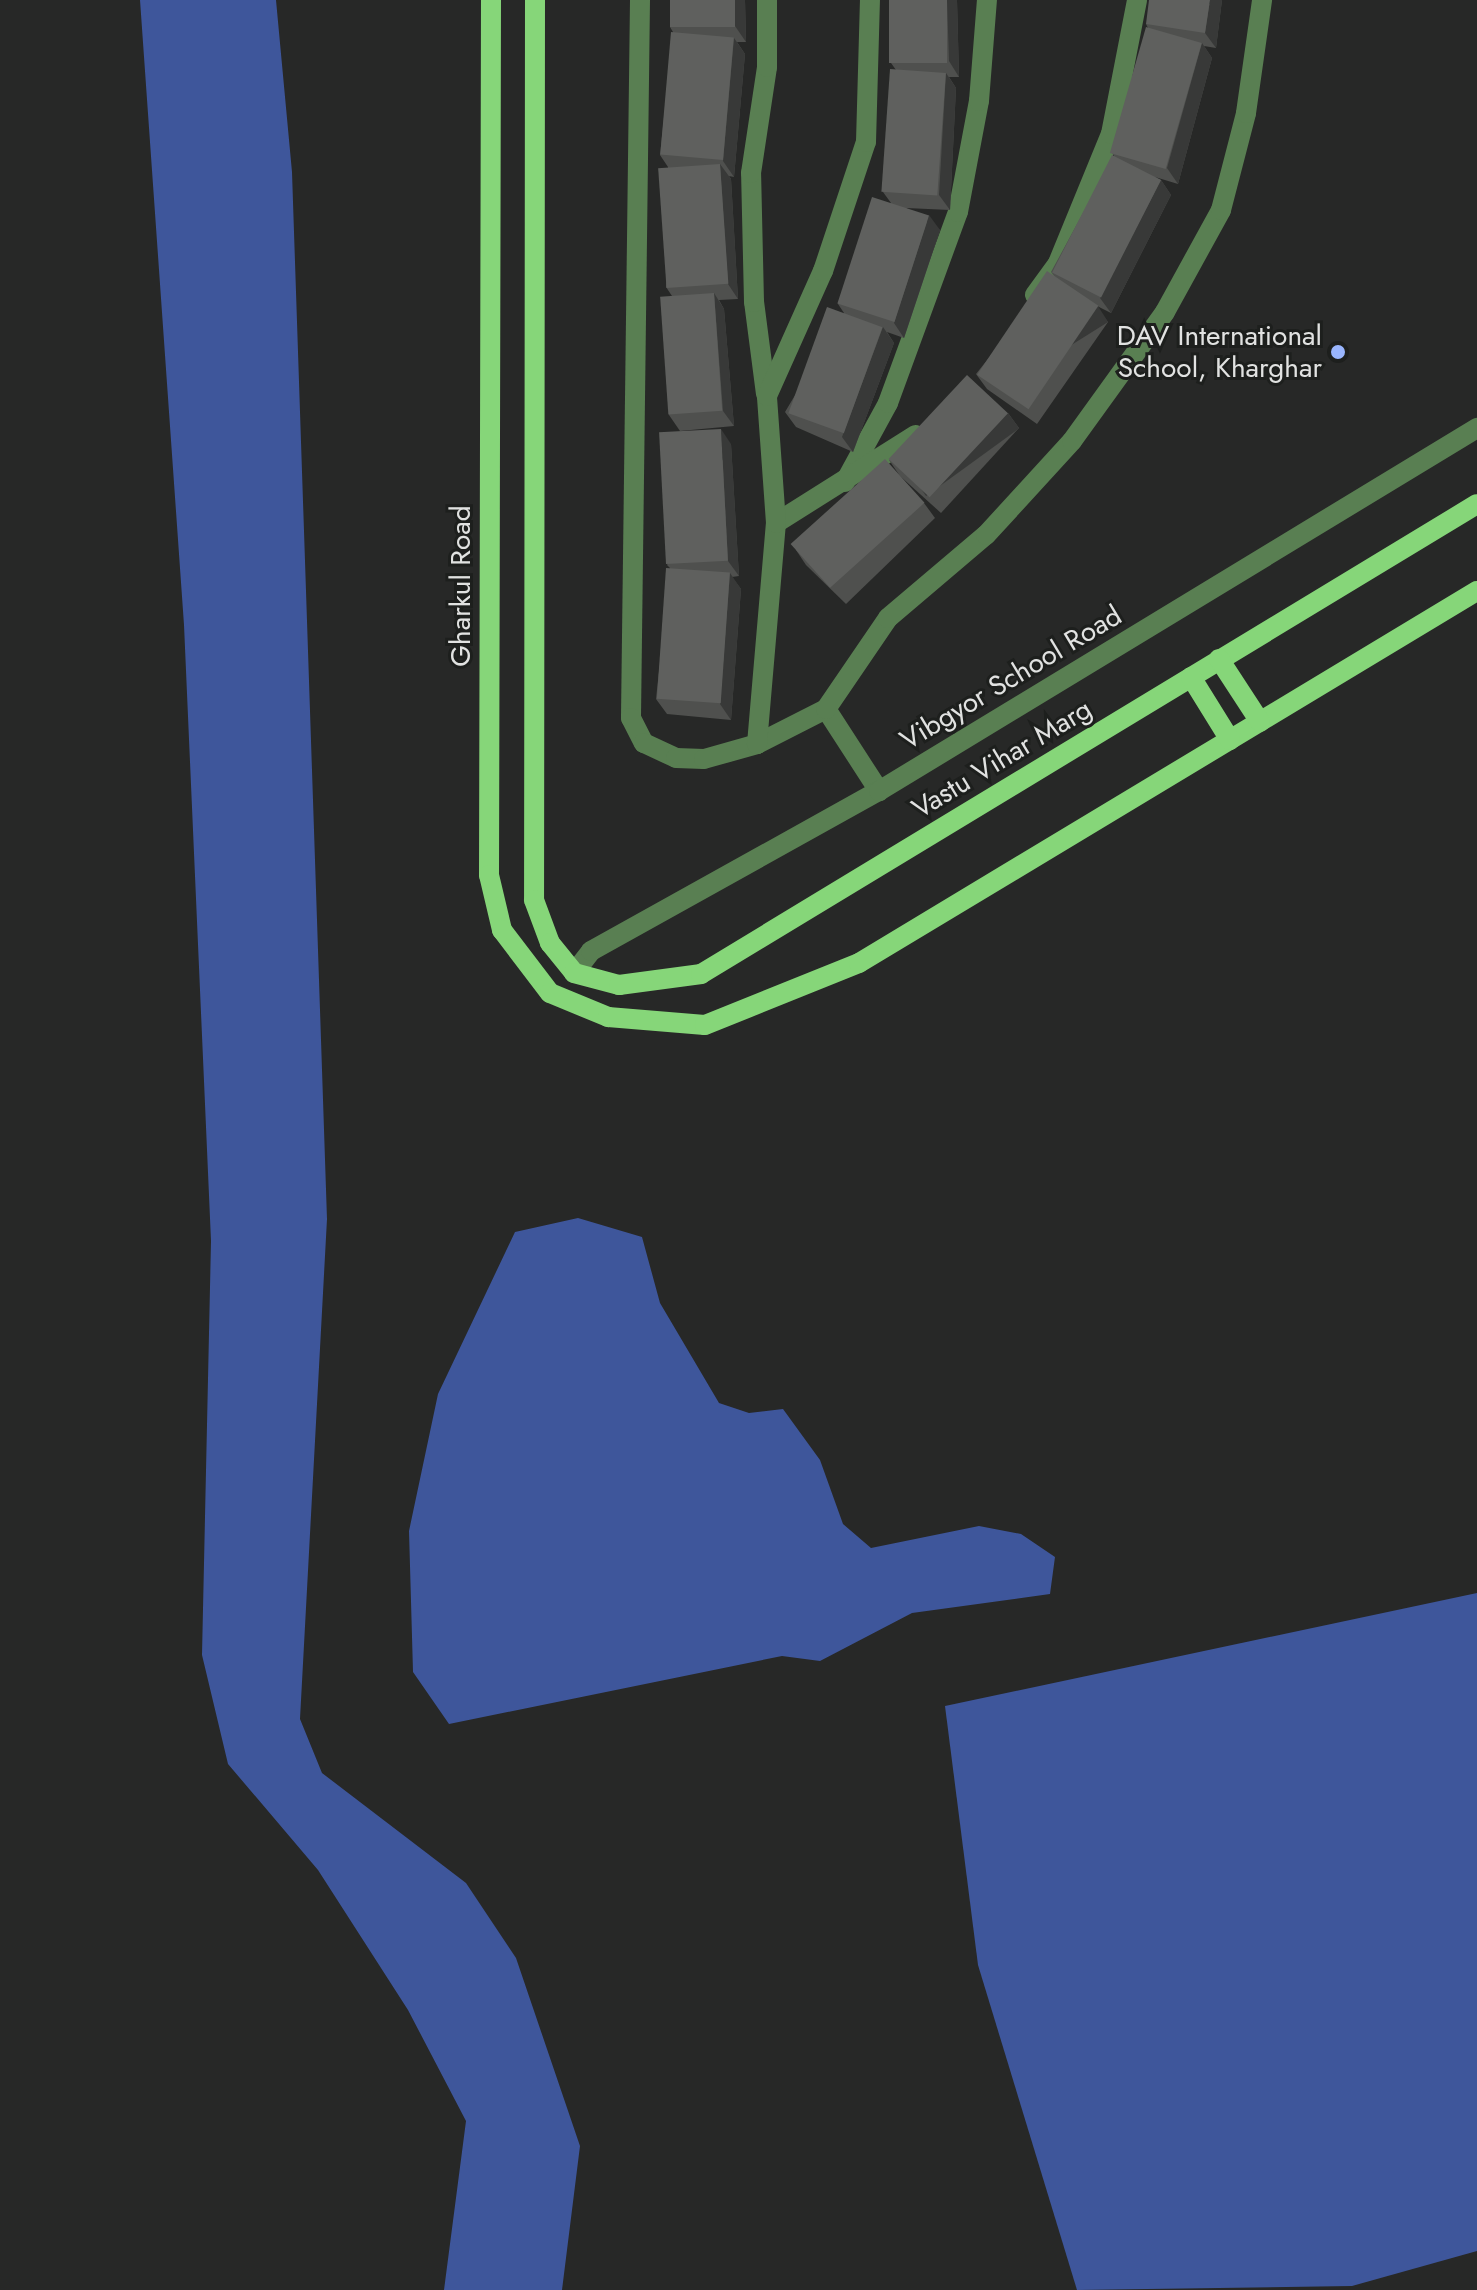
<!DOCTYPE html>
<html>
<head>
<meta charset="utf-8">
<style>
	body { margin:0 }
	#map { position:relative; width:1477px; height:2290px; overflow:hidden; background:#272827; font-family:Jost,sans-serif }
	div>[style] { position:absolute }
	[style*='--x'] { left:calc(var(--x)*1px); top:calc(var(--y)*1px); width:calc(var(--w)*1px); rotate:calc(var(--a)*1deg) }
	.water>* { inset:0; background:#3e569b }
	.minor>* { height:20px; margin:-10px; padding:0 10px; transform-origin:10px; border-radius:10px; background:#597f52 }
	.major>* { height:20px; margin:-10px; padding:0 10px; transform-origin:10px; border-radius:10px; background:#86d679 }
	.wall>* { inset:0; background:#4f504e }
	.shaded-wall>* { inset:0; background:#383938; transform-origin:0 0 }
	.building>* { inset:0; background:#5f605e; transform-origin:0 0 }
	.dots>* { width:22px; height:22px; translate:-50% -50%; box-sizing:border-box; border:4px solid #1d1f1d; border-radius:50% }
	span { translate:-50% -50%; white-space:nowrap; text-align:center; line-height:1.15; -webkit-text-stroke:6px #1d1f1d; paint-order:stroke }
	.poi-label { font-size:28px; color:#e1e2e1 }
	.right { translate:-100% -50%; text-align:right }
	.street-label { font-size:28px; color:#e1e2e1 }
</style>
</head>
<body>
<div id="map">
	<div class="water">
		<div style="clip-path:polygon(140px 0,276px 0,292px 172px,327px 1219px,300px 1719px,322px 1773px,466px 1883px,516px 1958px,580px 2146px,562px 2290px,444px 2290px,466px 2121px,408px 2010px,318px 1870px,228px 1764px,202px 1655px,211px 1241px,184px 625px)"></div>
		<div style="clip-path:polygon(578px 1218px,642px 1237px,660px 1303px,719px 1403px,749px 1413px,783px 1409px,820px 1460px,843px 1524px,871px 1548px,979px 1526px,1021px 1534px,1055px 1557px,1050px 1594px,912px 1613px,820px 1661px,782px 1656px,449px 1724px,413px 1672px,409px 1531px,438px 1394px,515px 1232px)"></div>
		<div style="clip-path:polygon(1477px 1593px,1477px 2251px,1352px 2286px,1077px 2290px,978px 1965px,945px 1706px)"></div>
	</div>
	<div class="minor">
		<div style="--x:640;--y:0;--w:718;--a:90.72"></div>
		<div style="--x:631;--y:718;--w:28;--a:63"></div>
		<div style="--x:644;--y:743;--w:35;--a:25"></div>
		<div style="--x:676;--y:758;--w:28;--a:2"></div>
		<div style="--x:704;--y:759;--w:55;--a:-15.8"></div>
		<div style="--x:757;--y:744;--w:77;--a:-26.9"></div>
		<div style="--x:826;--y:709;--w:98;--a:57.1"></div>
		<div style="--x:1035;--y:295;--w:39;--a:-54"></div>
		<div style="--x:1058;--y:263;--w:139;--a:-67.7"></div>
		<div style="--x:1111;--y:134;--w:136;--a:-79"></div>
		<div style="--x:766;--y:394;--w:93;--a:-97.4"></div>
		<div style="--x:754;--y:302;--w:129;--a:-91.3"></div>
		<div style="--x:751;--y:173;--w:107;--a:-81.4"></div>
		<div style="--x:767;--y:67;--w:67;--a:-90"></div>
		<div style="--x:845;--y:482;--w:90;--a:-61.4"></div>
		<div style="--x:888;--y:403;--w:203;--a:-69.9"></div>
		<div style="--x:958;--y:212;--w:113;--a:-79.3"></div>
		<div style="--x:979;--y:101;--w:101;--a:-85.5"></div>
		<div style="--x:776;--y:523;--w:165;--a:-32.2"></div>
		<div style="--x:826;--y:709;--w:110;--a:-55.7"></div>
		<div style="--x:888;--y:618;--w:128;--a:-40.3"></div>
		<div style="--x:986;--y:535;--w:127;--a:-47.5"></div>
		<div style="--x:1072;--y:441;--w:159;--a:-54.2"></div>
		<div style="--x:1165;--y:312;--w:116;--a:-61.2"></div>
		<div style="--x:1221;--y:210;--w:100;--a:-75.5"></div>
		<div style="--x:1246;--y:113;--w:114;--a:-81.9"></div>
		<div style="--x:757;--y:744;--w:222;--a:-85.1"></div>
		<div style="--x:776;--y:523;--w:127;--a:-94.1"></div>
		<div style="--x:767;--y:396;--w:137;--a:-65.9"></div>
		<div style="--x:823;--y:271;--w:136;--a:-71.6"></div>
		<div style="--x:866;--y:142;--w:142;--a:-88.4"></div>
		<div style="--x:574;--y:973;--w:28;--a:-52"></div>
		<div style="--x:591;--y:951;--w:329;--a:-29.1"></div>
		<div style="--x:879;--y:791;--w:700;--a:-31.26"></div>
	</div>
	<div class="major">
		<div style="--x:491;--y:0;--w:875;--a:90.13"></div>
		<div style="--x:489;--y:875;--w:57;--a:76.7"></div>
		<div style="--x:502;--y:930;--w:79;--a:52.7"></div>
		<div style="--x:550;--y:993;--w:63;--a:22.5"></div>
		<div style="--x:608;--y:1017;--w:97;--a:4.7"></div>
		<div style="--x:705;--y:1025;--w:166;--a:-21.9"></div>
		<div style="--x:859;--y:963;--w:721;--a:-31.05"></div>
		<div style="--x:535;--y:0;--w:900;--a:90.06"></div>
		<div style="--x:534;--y:900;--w:46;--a:69.6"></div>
		<div style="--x:550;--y:943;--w:38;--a:51"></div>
		<div style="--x:574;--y:973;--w:47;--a:14.9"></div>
		<div style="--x:619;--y:985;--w:83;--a:-7.6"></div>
		<div style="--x:701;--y:974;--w:907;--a:-31.2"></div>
		<div style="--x:1219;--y:659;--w:75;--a:56.9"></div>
		<div style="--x:1191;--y:677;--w:74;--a:58.2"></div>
	</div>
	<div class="wall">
		<div style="clip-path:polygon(745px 0,746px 42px,737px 42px,745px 54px,734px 177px,729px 176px,731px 179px,738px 299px,719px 300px,724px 309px,734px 426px,680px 431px,669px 415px,672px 296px,666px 287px,668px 167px,660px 155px,673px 32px,670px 27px)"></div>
		<div style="clip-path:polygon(889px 0,957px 0,959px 77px,949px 77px,956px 88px,950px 210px,906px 208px,940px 230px,904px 338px,887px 332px,894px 343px,853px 452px,796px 427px,785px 412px,844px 313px,838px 304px,891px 203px,883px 192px,896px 70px,891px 63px)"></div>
		<div style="clip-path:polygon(1222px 0,1216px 48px,1204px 46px,1212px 58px,1178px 184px,1155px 177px,1161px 180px,1171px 195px,1111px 313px,1095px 305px,1108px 322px,1037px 424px,987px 389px,976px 374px,1054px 276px,1051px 272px,1114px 156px,1112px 153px,1148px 28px,1146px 24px)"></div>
		<div style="clip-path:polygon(1008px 413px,1019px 428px,941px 513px,900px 476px,889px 460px)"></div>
		<div style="clip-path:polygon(731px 444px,739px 576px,732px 577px,741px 589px,731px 720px,667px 714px,656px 699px,670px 568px,667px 565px)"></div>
		<div style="clip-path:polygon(924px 503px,935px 518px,846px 604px,806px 565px,796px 550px)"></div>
	</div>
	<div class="shaded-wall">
		<div style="clip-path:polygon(735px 0,745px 0,746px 42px,735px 26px)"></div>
		<div style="clip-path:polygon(947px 0,957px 0,959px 77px,949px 61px)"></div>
		<div style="clip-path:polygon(1210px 0,1222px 0,1216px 48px,1205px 33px)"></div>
		<div style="clip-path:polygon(734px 38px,745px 54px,734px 177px,723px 161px)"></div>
		<div style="clip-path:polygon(1202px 43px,1212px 58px,1178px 184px,1167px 168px)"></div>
		<div style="clip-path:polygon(946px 73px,956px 88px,950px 210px,939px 195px)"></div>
		<div style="clip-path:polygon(720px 164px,731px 179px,738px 299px,728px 284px)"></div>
		<div style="clip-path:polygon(1161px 180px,1171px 195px,1111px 313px,1100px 298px)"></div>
		<div style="clip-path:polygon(929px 215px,940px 230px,904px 338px,894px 323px)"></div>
		<div style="clip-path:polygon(714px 293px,724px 309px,734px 426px,723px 411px)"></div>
		<div style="left:1098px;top:306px;width:19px;height:126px;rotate:58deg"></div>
		<div style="clip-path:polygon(883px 327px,894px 343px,853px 452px,842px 437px)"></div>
		<div style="left:1008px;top:413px;width:19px;height:115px;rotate:54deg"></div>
		<div style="clip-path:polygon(721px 429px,731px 444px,739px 576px,728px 561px)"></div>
		<div style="clip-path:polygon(730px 573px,741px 589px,731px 720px,720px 704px)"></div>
	</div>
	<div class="building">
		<div style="left:670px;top:0;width:65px;height:27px"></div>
		<div style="left:889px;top:0;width:58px;height:63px"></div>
		<div style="clip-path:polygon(1149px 0,1210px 0,1205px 33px,1146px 24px)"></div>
		<div style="left:1146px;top:27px;width:58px;height:131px;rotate:16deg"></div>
		<div style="left:671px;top:32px;width:63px;height:123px;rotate:5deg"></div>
		<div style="left:890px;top:69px;width:56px;height:123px;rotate:4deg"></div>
		<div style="left:1112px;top:155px;width:55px;height:132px;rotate:27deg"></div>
		<div style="left:720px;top:164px;width:120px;height:62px;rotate:86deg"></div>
		<div style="left:872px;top:197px;width:60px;height:112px;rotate:18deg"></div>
		<div style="left:1047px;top:271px;width:62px;height:125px;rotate:34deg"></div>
		<div style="left:714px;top:293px;width:118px;height:54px;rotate:86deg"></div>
		<div style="left:827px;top:307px;width:59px;height:113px;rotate:20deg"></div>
		<div style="left:967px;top:375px;width:56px;height:115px;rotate:43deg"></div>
		<div style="left:721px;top:429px;width:132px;height:62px;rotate:87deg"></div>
		<div style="left:885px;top:459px;width:59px;height:127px;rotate:48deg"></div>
		<div style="left:666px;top:568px;width:64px;height:131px;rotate:4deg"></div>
	</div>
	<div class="dots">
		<div style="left:1338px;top:352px;background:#99b5fd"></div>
	</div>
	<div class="poi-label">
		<span class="right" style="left:1322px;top:352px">DAV International<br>School, Kharghar</span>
	</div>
	<div class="street-label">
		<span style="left:461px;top:586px;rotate:-90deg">Gharkul Road</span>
		<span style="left:1011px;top:678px;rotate:-31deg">Vibgyor School Road</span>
		<span style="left:1002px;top:759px;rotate:-31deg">Vastu Vihar Marg</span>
	</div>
</div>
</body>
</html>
